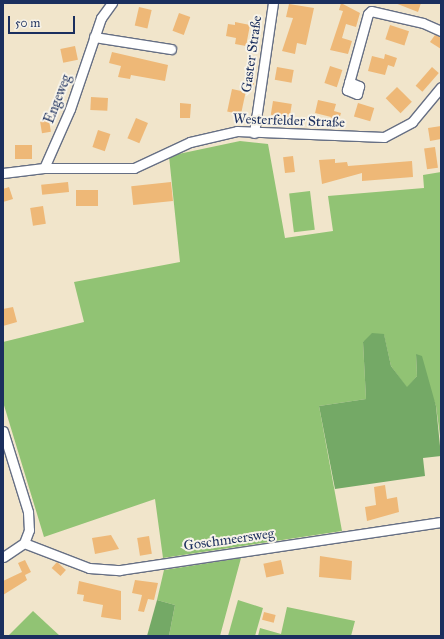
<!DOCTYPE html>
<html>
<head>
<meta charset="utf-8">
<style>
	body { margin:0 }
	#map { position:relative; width:444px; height:639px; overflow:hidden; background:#f1e5cb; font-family:"IM FELL Great Primer",serif }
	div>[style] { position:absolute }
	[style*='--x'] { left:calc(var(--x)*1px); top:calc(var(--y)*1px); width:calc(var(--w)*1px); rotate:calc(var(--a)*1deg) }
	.green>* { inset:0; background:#91c374; transform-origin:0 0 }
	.forest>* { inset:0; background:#74a966 }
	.building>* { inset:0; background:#eeb877; transform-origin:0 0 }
	.roads { filter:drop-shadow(1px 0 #666f84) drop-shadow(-1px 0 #666f84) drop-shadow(0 1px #666f84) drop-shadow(0 -1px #666f84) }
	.minor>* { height:9px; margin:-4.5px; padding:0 4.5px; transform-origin:4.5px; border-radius:4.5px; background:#fff }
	span { translate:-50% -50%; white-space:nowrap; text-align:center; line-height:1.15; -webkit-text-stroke:4px #f7f3e8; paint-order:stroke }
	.street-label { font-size:14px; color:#1b2f5e }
	.frame { position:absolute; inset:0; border:4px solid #1b2f5e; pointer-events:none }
	.scale { position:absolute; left:8px; top:16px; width:67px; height:18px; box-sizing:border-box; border:2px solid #1b2f5e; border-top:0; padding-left:5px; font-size:12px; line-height:14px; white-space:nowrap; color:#1b2f5e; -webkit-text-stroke:3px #f7f3e8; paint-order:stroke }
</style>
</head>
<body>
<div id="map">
	<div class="green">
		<div style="clip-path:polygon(240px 141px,268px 144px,285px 238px,333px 231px,328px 196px,424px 188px,423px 175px,441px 172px,441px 444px,436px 406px,416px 354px,417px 376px,407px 388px,391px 366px,384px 335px,363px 342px,366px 399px,319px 406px,342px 531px,163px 558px,155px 499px,44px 537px,3px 402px,3px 342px,84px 322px,74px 282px,180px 262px,169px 156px)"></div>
		<div style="left:310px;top:191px;width:39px;height:21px;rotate:83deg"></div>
		<div style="clip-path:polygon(241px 558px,220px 636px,169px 636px,175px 605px,157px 600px,164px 570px)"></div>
		<div style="clip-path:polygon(238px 600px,263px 608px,255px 636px,228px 636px)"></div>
		<div style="clip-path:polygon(287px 607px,355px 621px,351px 636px,258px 636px,260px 628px,281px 634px)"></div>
		<div style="clip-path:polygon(33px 611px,60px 636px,8px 636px)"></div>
	</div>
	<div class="forest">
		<div style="clip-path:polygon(372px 333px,384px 334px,391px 366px,407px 387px,417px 376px,416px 354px,422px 356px,436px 406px,441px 456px,423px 458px,425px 476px,335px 489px,319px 406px,366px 399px,363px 342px)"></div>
		<div style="clip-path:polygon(157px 600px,175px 605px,169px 636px,147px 636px)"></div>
	</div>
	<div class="building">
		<div style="clip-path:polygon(341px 3px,360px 13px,356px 27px,346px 24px,342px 38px,352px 41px,348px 54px,330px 50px,343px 11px,339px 10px)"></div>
		<div style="clip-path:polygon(395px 3px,421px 3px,418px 12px)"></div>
		<div style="clip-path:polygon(289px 4px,314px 8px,306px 45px,297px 43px,295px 54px,282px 51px,293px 18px,286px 17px)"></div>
		<div style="left:139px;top:7px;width:13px;height:19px;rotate:13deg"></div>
		<div style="left:179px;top:13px;width:12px;height:19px;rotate:20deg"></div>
		<div style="clip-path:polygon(235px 22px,250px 25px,246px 46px,235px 44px,236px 38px,226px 36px,228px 24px,235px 25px)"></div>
		<div style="left:390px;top:25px;width:20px;height:15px;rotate:18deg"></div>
		<div style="clip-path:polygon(435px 35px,441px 37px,441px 49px,430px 42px)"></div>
		<div style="left:75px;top:46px;width:14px;height:15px;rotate:78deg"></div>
		<div style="clip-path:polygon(112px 52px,168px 65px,165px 81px,131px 75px,130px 79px,118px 77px,121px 66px,109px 63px)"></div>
		<div style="clip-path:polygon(385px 54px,397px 58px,394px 67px,388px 65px,385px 75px,368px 71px,372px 56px,384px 59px)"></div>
		<div style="left:330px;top:66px;width:13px;height:18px;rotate:18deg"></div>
		<div style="left:277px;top:67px;width:17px;height:13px;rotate:10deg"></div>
		<div style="left:432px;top:67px;width:9px;height:25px;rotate:41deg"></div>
		<div style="left:246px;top:72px;width:9px;height:12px;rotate:6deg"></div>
		<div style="left:397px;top:87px;width:21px;height:16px;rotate:45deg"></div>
		<div style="left:232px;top:89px;width:14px;height:23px;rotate:12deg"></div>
		<div style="left:91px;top:97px;width:17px;height:13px;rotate:3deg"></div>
		<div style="clip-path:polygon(318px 100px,336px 104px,334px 111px,341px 113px,337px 126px,329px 123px,331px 117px,315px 113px)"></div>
		<div style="left:273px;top:101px;width:19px;height:14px;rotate:9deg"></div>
		<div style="clip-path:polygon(180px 103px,191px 104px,190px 118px,180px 118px)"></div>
		<div style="left:358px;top:103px;width:17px;height:14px;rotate:17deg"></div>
		<div style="left:136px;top:118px;width:13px;height:22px;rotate:23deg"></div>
		<div style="left:49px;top:120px;width:12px;height:9px;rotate:81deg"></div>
		<div style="clip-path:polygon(441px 126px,441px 139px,430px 141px,428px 128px)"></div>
		<div style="left:98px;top:130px;width:13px;height:18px;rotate:18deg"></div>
		<div style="left:15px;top:145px;width:17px;height:14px"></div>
		<div style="left:435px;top:147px;width:21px;height:11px;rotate:82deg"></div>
		<div style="left:293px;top:156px;width:16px;height:10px;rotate:83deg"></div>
		<div style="clip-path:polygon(335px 159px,335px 163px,347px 162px,348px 166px,412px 161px,413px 177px,362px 181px,362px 173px,322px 184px,319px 160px)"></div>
		<div style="left:68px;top:182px;width:10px;height:27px;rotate:84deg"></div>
		<div style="left:171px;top:182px;width:19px;height:40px;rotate:84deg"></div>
		<div style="clip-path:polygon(9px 187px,13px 199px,3px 202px,3px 189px)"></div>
		<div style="left:76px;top:190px;width:22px;height:16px"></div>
		<div style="left:43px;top:206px;width:18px;height:13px;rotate:81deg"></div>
		<div style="clip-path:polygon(13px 307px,17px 322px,3px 326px,3px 309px)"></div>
		<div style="clip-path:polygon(385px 485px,387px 499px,397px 497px,399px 512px,367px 521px,365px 507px,376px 505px,374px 487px)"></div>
		<div style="clip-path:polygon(111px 535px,119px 549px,95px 554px,92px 538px)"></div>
		<div style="left:149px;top:536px;width:18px;height:12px;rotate:81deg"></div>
		<div style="clip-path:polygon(320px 556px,352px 561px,351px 580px,319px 577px)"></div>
		<div style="clip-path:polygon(25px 560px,31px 572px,25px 575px,27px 580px,3px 595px,3px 581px,22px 572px,18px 563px)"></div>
		<div style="left:281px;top:560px;width:14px;height:18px;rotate:78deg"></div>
		<div style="left:57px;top:562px;width:12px;height:8px;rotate:42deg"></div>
		<div style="clip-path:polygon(135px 580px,158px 583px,154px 600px,148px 599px,144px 612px,138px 611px,142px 595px,132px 593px)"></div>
		<div style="clip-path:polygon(79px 581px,121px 591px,121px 620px,101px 617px,103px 605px,83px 601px,84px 595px,77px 594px)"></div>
		<div style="left:264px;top:612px;width:12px;height:8px;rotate:14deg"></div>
	</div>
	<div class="roads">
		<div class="minor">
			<div style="--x:94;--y:37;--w:78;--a:8.9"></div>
			<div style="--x:349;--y:82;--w:11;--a:22"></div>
			<div style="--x:359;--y:86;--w:8;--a:104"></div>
			<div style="--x:357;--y:94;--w:11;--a:-158"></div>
			<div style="--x:347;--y:90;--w:79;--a:-74.6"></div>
			<div style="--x:368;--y:14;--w:4;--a:-45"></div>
			<div style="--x:371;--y:11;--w:53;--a:13"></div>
			<div style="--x:423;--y:23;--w:20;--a:24"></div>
			<div style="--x:254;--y:133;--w:131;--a:-81.7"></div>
			<div style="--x:44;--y:168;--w:64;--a:-66.2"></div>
			<div style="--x:70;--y:109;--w:96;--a:-71.2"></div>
			<div style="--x:101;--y:18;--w:19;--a:-54"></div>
			<div style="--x:3;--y:173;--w:41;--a:-7"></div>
			<div style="--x:44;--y:168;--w:90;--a:0"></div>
			<div style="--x:134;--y:168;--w:62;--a:-24.9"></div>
			<div style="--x:190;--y:142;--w:48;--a:-13.2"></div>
			<div style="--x:237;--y:131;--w:147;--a:2.3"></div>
			<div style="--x:384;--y:137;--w:32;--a:-28"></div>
			<div style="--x:412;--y:122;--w:45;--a:-50.4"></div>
			<div style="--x:3;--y:431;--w:85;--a:72.8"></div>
			<div style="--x:28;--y:512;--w:18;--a:87"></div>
			<div style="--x:29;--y:530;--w:14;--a:111"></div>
			<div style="--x:24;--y:543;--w:25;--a:146"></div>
			<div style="--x:24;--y:543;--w:70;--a:21"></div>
			<div style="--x:89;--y:568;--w:31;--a:4"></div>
			<div style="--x:120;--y:570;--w:325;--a:-8.5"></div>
		</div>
	</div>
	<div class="street-label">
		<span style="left:252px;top:54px;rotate:-82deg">Gaster Straße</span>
		<span style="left:58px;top:99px;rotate:-69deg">Engeweg</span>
		<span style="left:289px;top:121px;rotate:2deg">Westerfelder Straße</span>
		<span style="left:229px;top:540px;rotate:-8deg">Goschmeersweg</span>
	</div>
	<div class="frame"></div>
	<div class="scale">50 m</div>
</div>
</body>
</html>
